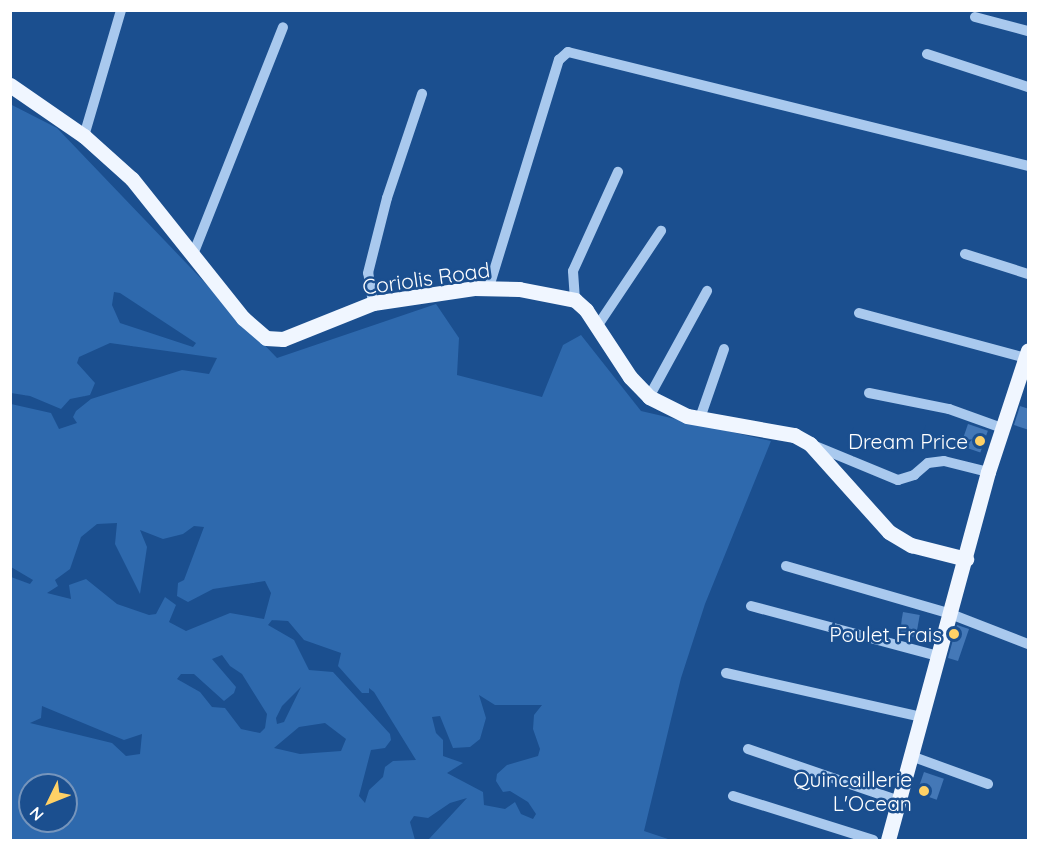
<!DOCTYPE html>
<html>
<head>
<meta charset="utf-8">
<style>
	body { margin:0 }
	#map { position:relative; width:1039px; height:851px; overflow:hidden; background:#1b4f8f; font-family:Quicksand,sans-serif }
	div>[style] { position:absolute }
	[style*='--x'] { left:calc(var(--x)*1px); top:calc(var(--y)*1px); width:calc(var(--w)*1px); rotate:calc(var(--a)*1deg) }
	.green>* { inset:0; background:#2e69ad }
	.building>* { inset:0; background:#4478b7; transform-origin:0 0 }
	.minor>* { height:10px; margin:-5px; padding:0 5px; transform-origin:5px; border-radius:5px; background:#a9c9ee }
	.major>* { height:15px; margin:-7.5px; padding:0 7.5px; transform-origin:7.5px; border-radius:7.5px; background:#f0f6ff }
	.dots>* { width:16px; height:16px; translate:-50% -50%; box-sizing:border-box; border:3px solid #1b4f8f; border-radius:50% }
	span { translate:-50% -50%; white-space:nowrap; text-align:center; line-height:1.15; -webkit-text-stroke:5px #1b4f8f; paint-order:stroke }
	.street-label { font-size:21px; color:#fff }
	.poi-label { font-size:21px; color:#fff }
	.right { translate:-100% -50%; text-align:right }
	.frame { position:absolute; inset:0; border:12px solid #fff; pointer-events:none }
	.north { position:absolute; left:18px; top:773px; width:60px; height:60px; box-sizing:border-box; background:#1b4f8f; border:2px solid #7695bc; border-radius:50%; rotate:227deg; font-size:16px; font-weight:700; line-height:24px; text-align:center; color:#fff }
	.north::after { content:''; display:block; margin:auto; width:21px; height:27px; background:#ffd166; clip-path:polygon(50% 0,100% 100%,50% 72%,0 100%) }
</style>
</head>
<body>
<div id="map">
	<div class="green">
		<div style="clip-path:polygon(evenodd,10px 104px,57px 128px,277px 358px,436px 304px,459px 338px,457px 375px,542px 397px,563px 345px,581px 335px,641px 411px,771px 441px,705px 604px,681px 678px,644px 831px,671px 840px,422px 840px,429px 839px,467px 798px,450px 803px,428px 818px,414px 816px,410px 822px,415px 840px,11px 840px,11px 577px,30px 584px,33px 580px,11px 567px,11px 404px,51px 413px,59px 429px,77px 423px,73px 417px,76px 411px,91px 399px,182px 370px,209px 374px,217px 358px,110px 343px,79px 357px,77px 363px,95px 383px,90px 395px,70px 399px,61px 409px,30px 396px,11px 393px,10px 104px,114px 292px,120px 293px,196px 343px,193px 347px,120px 323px,112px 305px,114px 292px,10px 104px,117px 523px,115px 544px,140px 594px,147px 547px,140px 530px,163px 539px,183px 534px,194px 526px,204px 527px,184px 580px,178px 583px,177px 596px,188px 602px,213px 589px,265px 581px,271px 593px,264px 619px,230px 613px,186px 631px,169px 622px,176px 605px,165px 597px,156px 614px,149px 615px,117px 604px,86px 579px,69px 585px,71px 599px,47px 593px,58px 586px,55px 580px,70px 569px,81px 537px,97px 524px,117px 523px,10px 104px,272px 620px,288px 621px,304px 640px,341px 653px,338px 666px,362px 693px,369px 693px,369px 688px,374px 692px,416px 760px,393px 761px,385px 767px,383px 777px,369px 790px,365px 803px,359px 796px,371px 750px,385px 748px,391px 740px,390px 734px,333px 672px,309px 670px,294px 640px,268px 625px,272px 620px,10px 104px,222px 655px,230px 666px,242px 674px,267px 714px,265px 728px,260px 733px,241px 729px,225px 708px,212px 707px,200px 692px,177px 679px,181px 674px,194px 674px,224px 701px,234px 693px,236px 687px,212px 659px,222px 655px,10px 104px,301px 687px,284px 722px,277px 724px,276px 718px,282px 706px,301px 687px,10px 104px,479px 695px,495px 705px,542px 705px,534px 715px,533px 729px,540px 749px,538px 756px,507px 765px,497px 774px,496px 781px,503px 792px,510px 791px,528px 802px,536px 814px,533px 819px,521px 814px,515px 802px,505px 809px,484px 805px,483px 792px,447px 773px,463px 763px,443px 756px,443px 740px,436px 733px,432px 717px,440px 716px,453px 748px,470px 747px,480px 739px,486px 718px,479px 695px,10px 104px,42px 706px,124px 740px,142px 734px,140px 754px,126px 756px,112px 743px,30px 723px,41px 718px,42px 706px,10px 104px,325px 723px,346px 739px,341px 751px,300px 754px,274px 748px,299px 727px,325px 723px,10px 104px,30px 785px,66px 785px,66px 821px,30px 821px,30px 785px)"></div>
	</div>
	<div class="building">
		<div style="clip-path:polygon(1020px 406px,1029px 409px,1029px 430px,1014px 425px)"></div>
		<div style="left:968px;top:424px;width:21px;height:23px;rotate:19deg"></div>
		<div style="left:903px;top:612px;width:17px;height:23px;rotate:10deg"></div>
		<div style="clip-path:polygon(957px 625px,969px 629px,958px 661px,948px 658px)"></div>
		<div style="left:924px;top:772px;width:21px;height:22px;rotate:19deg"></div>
	</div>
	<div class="minor">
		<div style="--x:975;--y:17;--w:55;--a:14.8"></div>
		<div style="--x:927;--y:54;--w:106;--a:18.1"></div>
		<div style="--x:84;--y:136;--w:131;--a:-73.6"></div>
		<div style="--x:965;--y:254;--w:66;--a:17.6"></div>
		<div style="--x:192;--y:257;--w:247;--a:-68.4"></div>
		<div style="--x:489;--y:287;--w:238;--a:-72.9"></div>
		<div style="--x:559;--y:60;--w:12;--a:-42"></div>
		<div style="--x:568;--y:52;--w:474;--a:13.9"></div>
		<div style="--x:575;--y:300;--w:29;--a:-94"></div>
		<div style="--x:573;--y:271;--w:109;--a:-65.6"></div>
		<div style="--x:373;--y:303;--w:30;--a:-99"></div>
		<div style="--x:368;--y:273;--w:77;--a:-75.8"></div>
		<div style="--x:387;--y:198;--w:110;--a:-71.4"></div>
		<div style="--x:859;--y:313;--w:173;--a:15.1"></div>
		<div style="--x:596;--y:328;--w:117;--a:-56.2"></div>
		<div style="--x:869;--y:393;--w:82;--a:11.3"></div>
		<div style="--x:949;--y:409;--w:56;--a:19.7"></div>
		<div style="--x:649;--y:397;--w:121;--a:-61.3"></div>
		<div style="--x:700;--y:418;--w:73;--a:-70.8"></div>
		<div style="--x:813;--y:445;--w:92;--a:22.4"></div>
		<div style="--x:898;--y:480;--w:17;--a:-17"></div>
		<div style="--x:914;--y:475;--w:18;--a:-41"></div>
		<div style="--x:928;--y:463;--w:16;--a:-7"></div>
		<div style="--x:944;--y:461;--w:45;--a:14"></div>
		<div style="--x:786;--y:566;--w:169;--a:16.2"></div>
		<div style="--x:948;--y:613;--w:86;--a:21.2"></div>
		<div style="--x:751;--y:606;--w:193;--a:15"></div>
		<div style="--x:726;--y:673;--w:200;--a:12.7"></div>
		<div style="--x:748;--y:749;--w:161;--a:18.9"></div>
		<div style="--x:911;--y:756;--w:82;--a:20"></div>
		<div style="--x:733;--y:796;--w:147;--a:17.4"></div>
	</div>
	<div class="major">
		<div style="--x:10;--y:85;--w:90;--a:34.6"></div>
		<div style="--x:84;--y:136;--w:64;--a:41.9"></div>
		<div style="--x:132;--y:179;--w:178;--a:51.4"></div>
		<div style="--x:243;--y:318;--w:30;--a:41"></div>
		<div style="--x:266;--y:338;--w:17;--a:3"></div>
		<div style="--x:283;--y:339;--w:97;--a:-21.8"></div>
		<div style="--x:373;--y:303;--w:102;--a:-8.4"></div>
		<div style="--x:474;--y:288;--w:45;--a:1.3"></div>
		<div style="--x:519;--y:289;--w:57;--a:11.1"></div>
		<div style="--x:575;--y:300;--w:15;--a:42"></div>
		<div style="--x:586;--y:310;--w:80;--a:56.7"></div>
		<div style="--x:630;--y:377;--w:28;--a:46"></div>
		<div style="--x:649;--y:397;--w:42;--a:26.6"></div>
		<div style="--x:687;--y:416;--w:109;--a:10.1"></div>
		<div style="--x:794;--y:435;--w:18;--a:29"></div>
		<div style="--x:810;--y:444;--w:118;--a:48.1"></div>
		<div style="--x:889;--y:532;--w:26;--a:31"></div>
		<div style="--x:911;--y:545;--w:57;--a:14.3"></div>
		<div style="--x:888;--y:840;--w:381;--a:-74.8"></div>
		<div style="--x:988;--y:472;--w:128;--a:-71.8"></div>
	</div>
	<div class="dots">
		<div style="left:980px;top:441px;background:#ffd166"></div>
		<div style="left:954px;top:634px;background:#ffd166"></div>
		<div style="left:924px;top:791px;background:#ffd166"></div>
	</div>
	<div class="street-label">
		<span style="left:426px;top:278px;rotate:-8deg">Coriolis Road</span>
	</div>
	<div class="poi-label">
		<span class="right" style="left:968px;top:441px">Dream Price</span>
		<span class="right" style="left:942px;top:634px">Poulet Frais</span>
		<span class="right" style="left:912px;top:791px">Quincaillerie<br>L'Ocean</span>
	</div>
	<div class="frame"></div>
	<div class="north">N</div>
</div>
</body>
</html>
